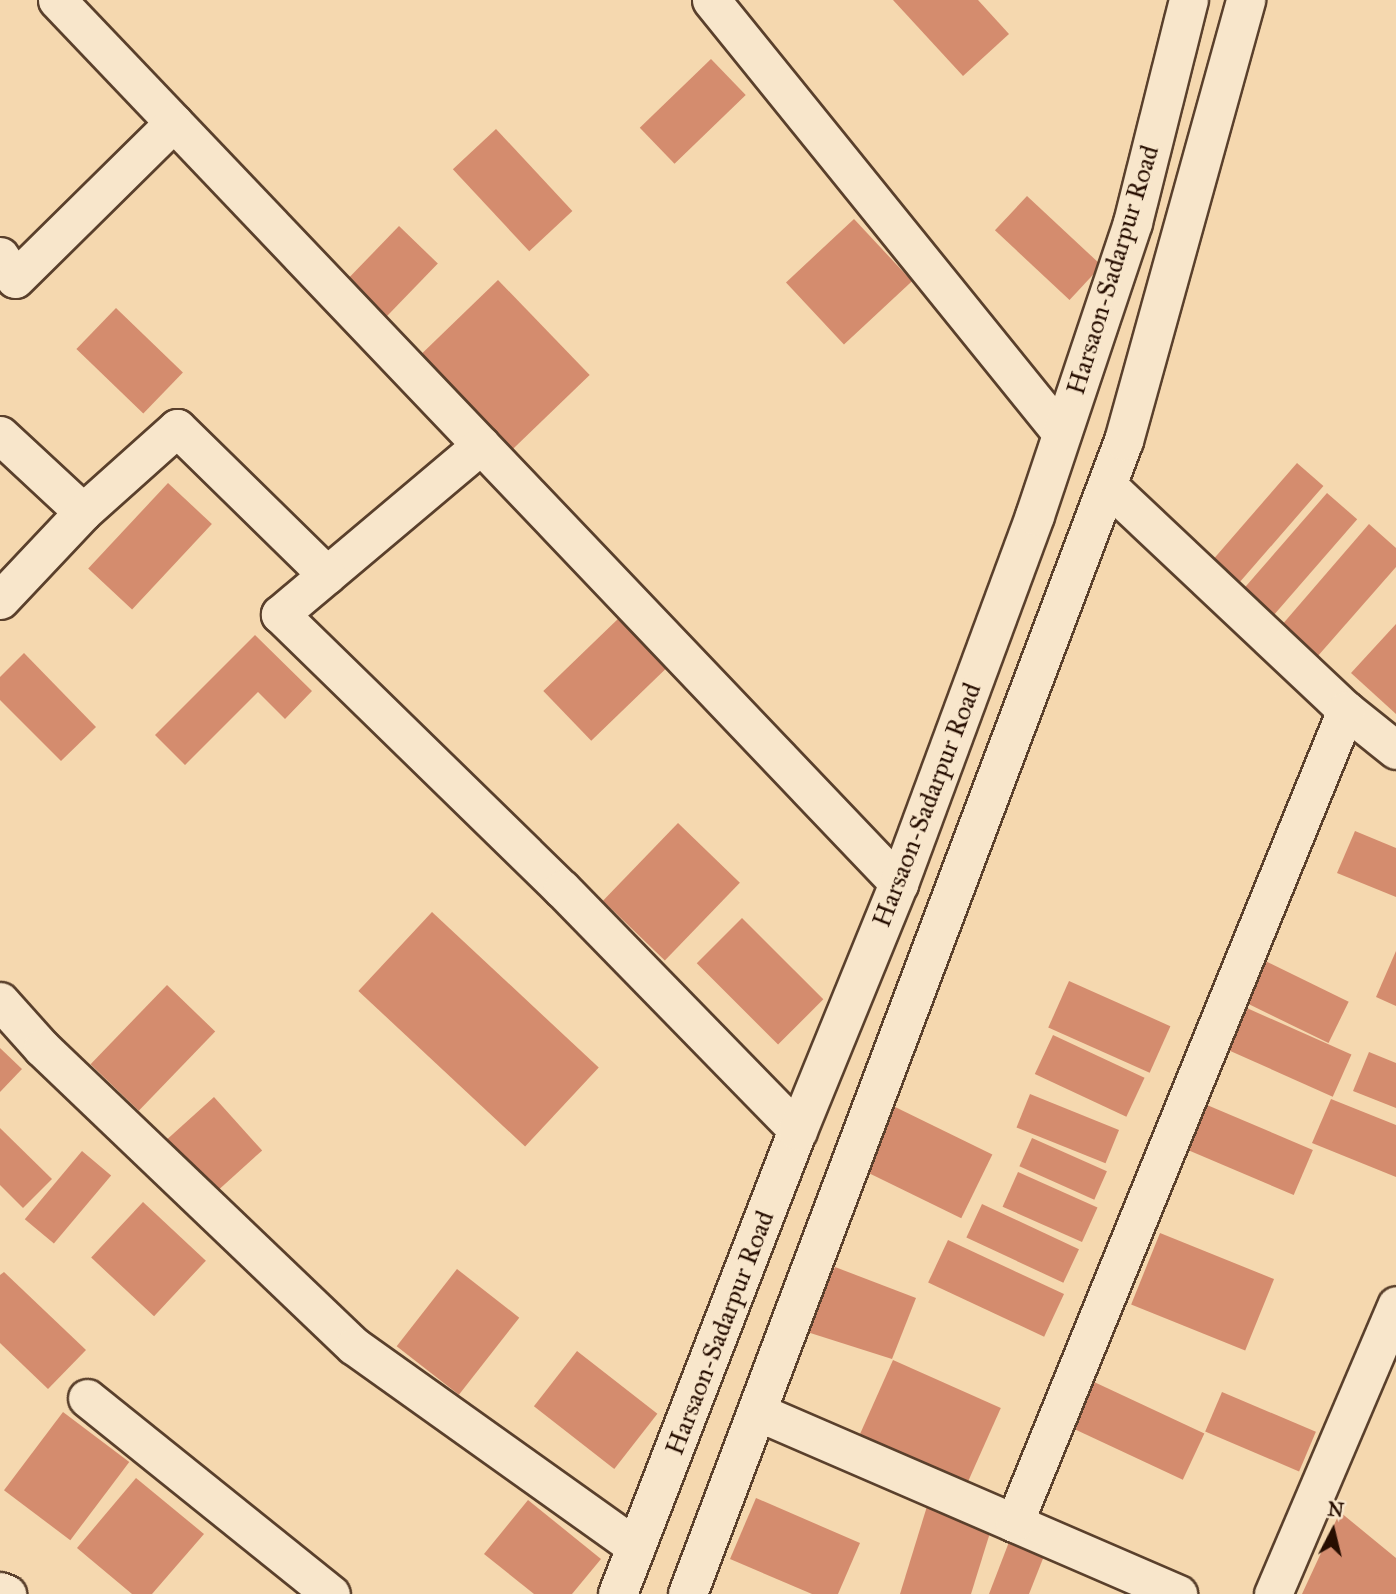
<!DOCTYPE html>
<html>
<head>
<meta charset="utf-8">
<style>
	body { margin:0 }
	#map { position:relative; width:1396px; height:1594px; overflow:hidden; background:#f5d8af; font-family:"IM FELL Great Primer",serif }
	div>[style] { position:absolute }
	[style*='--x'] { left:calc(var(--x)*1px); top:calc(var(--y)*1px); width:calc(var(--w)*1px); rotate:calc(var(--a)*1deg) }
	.building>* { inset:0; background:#d48c6e; transform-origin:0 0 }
	.roads { filter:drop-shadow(2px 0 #5a402c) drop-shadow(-2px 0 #5a402c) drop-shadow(0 2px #5a402c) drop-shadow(0 -2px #5a402c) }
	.minor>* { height:37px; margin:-18.5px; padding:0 18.5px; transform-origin:18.5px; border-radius:18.5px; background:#f8e6cb }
	.tertiary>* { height:38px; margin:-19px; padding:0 19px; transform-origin:19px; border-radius:19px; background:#f8e6cb }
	span { translate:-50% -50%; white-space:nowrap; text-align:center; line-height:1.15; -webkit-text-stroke:7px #f8e6cb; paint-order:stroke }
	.street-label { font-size:26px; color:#270e01 }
	.north { position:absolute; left:1298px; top:1496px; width:70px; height:70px; -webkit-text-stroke:5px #f8e6cb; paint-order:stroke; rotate:7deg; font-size:19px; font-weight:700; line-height:28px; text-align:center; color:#270e01 }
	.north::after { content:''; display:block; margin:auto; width:24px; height:32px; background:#270e01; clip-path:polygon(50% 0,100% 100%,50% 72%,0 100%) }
</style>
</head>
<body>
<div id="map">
	<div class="building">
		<div style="clip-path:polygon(893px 0,978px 0,1009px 34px,963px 76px)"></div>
		<div style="left:711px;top:59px;width:50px;height:99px;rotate:46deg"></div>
		<div style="left:496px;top:129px;width:112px;height:59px;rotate:47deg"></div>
		<div style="left:1027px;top:196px;width:102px;height:47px;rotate:43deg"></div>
		<div style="left:854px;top:219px;width:85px;height:93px;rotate:47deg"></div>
		<div style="left:399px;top:226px;width:54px;height:86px;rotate:44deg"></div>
		<div style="left:498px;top:280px;width:132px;height:110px;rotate:46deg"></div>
		<div style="left:116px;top:308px;width:93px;height:57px;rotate:44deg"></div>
		<div style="left:1297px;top:463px;width:35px;height:139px;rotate:41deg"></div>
		<div style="left:168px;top:483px;width:60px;height:117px;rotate:43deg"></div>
		<div style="left:1327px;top:493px;width:40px;height:132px;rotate:41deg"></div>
		<div style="clip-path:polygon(1369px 524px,1396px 548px,1396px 567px,1317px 657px,1281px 626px)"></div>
		<div style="left:621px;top:616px;width:69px;height:108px;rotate:46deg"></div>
		<div style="clip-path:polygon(1396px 624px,1396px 714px,1351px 673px)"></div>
		<div style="clip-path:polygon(255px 635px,312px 691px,285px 719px,258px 692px,185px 765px,155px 735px)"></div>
		<div style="clip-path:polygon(24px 653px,96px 727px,61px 761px,0 700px,0 677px)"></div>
		<div style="left:678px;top:823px;width:86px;height:108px;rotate:44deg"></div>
		<div style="clip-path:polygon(1355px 831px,1396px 848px,1396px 897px,1337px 873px)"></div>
		<div style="left:432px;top:912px;width:228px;height:108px;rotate:43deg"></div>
		<div style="left:742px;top:918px;width:115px;height:64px;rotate:45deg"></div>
		<div style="clip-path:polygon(1396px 951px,1396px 1006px,1376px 997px)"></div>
		<div style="left:1257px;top:957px;width:102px;height:46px;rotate:26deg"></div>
		<div style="left:1069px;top:981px;width:111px;height:51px;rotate:24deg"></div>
		<div style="left:167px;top:985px;width:67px;height:110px;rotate:44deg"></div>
		<div style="left:1240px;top:1005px;width:122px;height:46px;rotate:24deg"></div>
		<div style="left:1053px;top:1035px;width:101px;height:43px;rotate:25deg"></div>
		<div style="clip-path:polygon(0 1048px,22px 1069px,0 1092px)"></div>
		<div style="clip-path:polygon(1369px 1052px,1396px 1063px,1396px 1108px,1353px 1091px)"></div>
		<div style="left:1030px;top:1094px;width:96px;height:36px;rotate:22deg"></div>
		<div style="left:214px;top:1097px;width:72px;height:66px;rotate:48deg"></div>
		<div style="clip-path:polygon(1331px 1099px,1396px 1125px,1396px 1177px,1312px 1143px)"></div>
		<div style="left:889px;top:1104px;width:115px;height:71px;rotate:26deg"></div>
		<div style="left:1207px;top:1105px;width:115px;height:49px;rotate:23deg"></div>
		<div style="clip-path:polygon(0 1128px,52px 1179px,23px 1208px,0 1185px)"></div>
		<div style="left:1032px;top:1138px;width:82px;height:31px;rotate:24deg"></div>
		<div style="left:82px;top:1151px;width:38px;height:89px;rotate:40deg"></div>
		<div style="left:1018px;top:1172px;width:87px;height:38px;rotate:24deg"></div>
		<div style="left:143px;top:1202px;width:86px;height:76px;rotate:43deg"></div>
		<div style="left:982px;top:1204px;width:107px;height:37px;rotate:25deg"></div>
		<div style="left:1160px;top:1233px;width:123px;height:77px;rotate:22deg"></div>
		<div style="left:948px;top:1240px;width:128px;height:47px;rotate:25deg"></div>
		<div style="clip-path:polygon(835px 1267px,916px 1298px,892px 1359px,804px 1331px)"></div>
		<div style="left:457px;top:1269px;width:79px;height:98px;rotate:38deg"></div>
		<div style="clip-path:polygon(4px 1272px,86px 1350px,48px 1389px,0 1343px,0 1275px)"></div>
		<div style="left:577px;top:1351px;width:102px;height:70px;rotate:38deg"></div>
		<div style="left:893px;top:1360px;width:118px;height:83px;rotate:24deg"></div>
		<div style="left:1092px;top:1381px;width:124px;height:51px;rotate:25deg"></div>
		<div style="left:1222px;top:1392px;width:102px;height:43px;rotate:23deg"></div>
		<div style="left:63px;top:1412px;width:83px;height:98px;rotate:37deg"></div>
		<div style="clip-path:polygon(136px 1478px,204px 1534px,152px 1594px,132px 1594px,77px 1548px)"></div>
		<div style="clip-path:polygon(756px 1498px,860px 1543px,838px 1594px,812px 1594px,730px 1559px)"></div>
		<div style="clip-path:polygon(528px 1500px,601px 1559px,572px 1594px,534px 1594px,484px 1554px)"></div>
		<div style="clip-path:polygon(928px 1503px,993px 1523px,971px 1594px,900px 1594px)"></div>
		<div style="clip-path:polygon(1340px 1512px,1396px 1558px,1396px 1594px,1302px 1594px)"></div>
		<div style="clip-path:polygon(1009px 1542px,1044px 1556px,1029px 1594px,989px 1594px)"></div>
	</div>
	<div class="roads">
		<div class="minor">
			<div style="--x:57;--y:0;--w:1221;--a:46.39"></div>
			<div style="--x:711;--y:0;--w:558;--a:51.04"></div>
			<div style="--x:0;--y:256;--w:27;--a:57"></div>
			<div style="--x:15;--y:279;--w:223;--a:-44.6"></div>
			<div style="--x:0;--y:435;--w:113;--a:42.9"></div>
			<div style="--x:481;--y:445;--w:263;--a:139.9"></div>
			<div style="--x:280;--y:614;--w:394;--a:44.3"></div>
			<div style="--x:562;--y:889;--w:338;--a:45.7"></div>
			<div style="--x:1107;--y:485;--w:328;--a:43.3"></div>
			<div style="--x:1346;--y:710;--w:64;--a:38.7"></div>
			<div style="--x:0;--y:600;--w:121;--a:-46.7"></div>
			<div style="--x:83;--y:512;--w:126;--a:-41.8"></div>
			<div style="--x:177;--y:428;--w:210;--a:44.4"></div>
			<div style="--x:0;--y:1001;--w:63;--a:48.2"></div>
			<div style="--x:42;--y:1048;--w:431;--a:43.7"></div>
			<div style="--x:354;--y:1346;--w:346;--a:35.5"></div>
			<div style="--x:87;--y:1398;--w:313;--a:38.8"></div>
			<div style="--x:758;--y:1412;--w:458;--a:23.4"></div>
			<div style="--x:1014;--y:1523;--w:878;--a:-67.79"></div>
			<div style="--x:0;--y:1591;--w:8;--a:23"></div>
			<div style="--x:1273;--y:1594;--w:314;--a:-66.9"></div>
		</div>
		<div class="tertiary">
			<div style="--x:618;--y:1594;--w:497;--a:-68.8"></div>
			<div style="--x:798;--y:1131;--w:267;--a:-67.8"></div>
			<div style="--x:899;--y:884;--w:392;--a:-69.7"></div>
			<div style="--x:1035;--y:516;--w:309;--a:-71.5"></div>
			<div style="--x:1133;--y:223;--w:230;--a:-75.9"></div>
			<div style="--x:688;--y:1594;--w:1233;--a:-69.29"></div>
			<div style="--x:1124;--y:441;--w:458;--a:-74.5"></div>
		</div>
	</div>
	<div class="street-label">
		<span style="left:1113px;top:270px;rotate:-73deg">Harsaon-Sadarpur Road</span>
		<span style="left:927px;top:805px;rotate:-69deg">Harsaon-Sadarpur Road</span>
		<span style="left:720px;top:1333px;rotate:-69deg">Harsaon-Sadarpur Road</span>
	</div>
	<div class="north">N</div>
</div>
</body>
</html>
